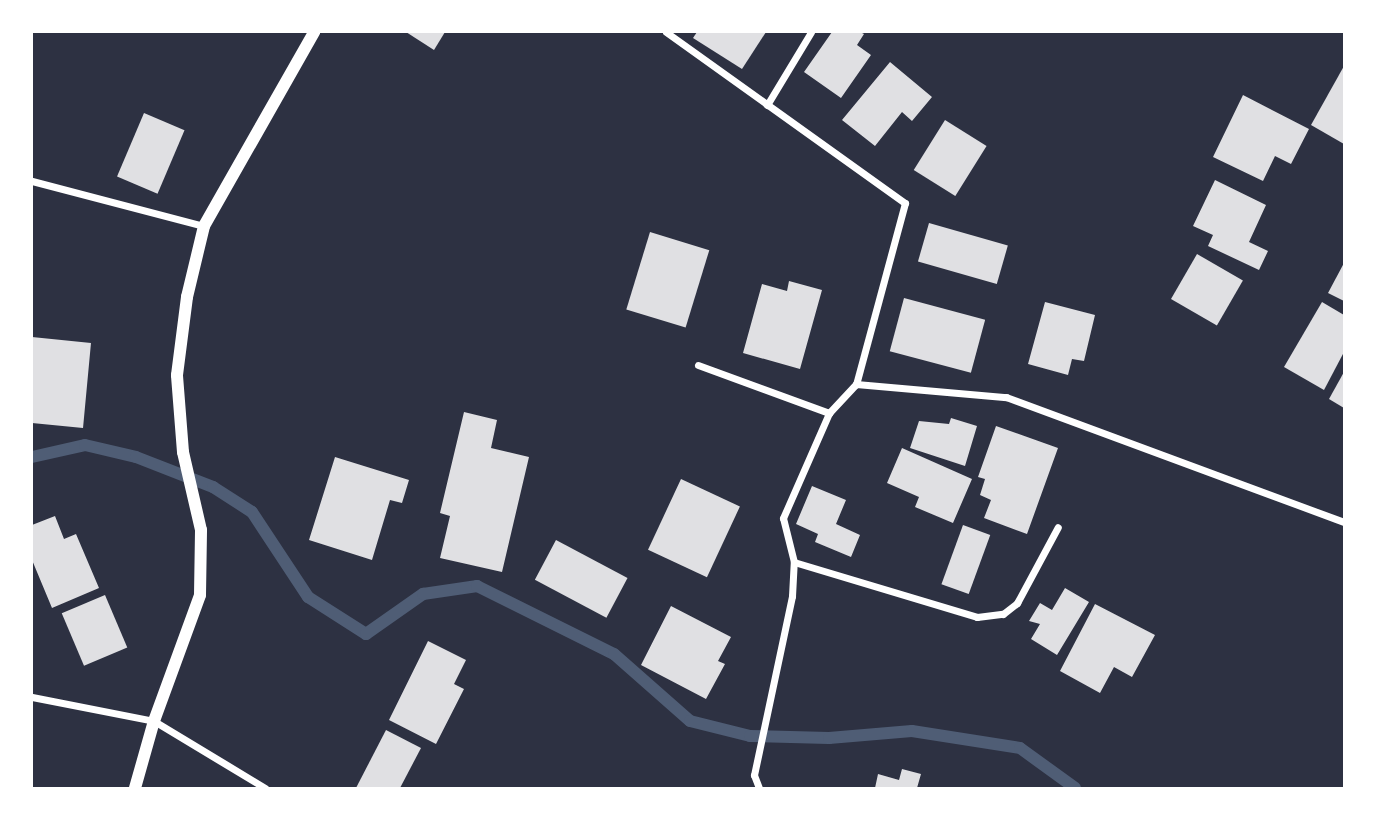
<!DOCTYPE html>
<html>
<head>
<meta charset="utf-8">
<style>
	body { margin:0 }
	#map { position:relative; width:1376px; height:820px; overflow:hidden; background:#2d3142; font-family:"Golos Text",sans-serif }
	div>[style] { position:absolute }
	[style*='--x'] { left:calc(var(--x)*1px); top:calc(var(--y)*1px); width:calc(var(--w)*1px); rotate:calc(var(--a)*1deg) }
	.stream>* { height:12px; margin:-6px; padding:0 6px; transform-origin:6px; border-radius:6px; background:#4f5d75 }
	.building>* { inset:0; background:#e0e0e3; transform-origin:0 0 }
	.minor>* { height:7px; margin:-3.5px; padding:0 3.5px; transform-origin:3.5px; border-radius:3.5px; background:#fff }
	.tertiary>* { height:12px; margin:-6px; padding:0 6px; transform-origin:6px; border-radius:6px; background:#fff }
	span { translate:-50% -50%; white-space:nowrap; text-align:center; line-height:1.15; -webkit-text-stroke:5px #fff; paint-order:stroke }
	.frame { position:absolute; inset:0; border:33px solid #fff; pointer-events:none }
</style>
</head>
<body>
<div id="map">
	<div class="stream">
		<div style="--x:32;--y:457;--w:54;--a:-12.8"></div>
		<div style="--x:85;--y:445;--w:52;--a:13.2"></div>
		<div style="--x:136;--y:457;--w:83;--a:21.3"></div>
		<div style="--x:213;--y:487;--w:46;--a:32.7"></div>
		<div style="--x:252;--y:512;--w:102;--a:56.6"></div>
		<div style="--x:308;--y:597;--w:69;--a:32.5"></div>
		<div style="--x:366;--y:634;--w:70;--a:-35.1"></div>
		<div style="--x:423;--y:594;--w:55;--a:-8.4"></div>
		<div style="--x:477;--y:586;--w:153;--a:26.4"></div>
		<div style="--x:614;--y:654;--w:101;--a:41.4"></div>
		<div style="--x:690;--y:721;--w:62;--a:14"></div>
		<div style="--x:750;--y:736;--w:79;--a:1.5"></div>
		<div style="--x:829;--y:738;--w:83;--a:-4.8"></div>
		<div style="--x:912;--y:731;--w:109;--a:8.9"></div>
		<div style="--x:1020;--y:748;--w:68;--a:36"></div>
	</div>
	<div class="building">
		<div style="clip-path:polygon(406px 32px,445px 32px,434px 50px)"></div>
		<div style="clip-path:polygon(697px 32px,766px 32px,742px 69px,693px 38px)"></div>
		<div style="clip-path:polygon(832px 32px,860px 32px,864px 34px,857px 45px,871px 55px,841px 98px,804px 72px)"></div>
		<div style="clip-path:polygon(890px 62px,932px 97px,912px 121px,902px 112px,875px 146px,842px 120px)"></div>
		<div style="clip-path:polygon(1344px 66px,1344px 144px,1311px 125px)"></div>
		<div style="clip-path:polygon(1243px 95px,1309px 129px,1291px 164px,1275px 156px,1263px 181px,1213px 157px)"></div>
		<div style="left:144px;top:113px;width:44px;height:69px;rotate:23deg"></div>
		<div style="left:945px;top:120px;width:49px;height:59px;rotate:32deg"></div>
		<div style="clip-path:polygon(1215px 180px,1266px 205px,1249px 242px,1268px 251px,1259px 270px,1208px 246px,1213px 235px,1193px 226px)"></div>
		<div style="left:929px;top:223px;width:82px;height:40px;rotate:16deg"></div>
		<div style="left:650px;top:232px;width:62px;height:81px;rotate:17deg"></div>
		<div style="left:1197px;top:254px;width:53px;height:52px;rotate:30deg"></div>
		<div style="clip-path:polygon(1344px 263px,1344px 301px,1328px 293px)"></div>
		<div style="clip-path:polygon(789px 281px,822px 290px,800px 369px,743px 353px,762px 284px,787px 291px)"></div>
		<div style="left:904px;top:298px;width:84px;height:55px;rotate:15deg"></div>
		<div style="clip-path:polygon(1045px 302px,1095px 315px,1084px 361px,1072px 359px,1068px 375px,1028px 364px)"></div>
		<div style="clip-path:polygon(1322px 302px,1344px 315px,1344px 352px,1324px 390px,1284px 367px)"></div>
		<div style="clip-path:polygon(32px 337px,91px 343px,83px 428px,32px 423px)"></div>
		<div style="clip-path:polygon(1344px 372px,1344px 408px,1329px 399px)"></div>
		<div style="clip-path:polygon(464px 412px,497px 420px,491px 448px,529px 457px,502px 572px,440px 558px,450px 516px,440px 513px)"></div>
		<div style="clip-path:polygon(951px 418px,977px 426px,965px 466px,910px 448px,919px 421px,949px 424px)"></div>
		<div style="clip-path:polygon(996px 426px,1058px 448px,1027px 534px,984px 518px,991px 500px,980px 495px,985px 479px,978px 477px)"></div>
		<div style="clip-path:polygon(902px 448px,972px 479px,953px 523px,915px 507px,919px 497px,887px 483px)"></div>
		<div style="clip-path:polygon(335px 457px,409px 480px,402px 503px,390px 500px,372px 560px,309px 540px)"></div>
		<div style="left:681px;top:479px;width:65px;height:78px;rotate:25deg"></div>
		<div style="clip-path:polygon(812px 486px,846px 500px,836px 524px,860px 535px,851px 557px,815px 542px,818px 534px,796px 524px)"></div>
		<div style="clip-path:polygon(55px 516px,64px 539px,76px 534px,99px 588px,52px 608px,32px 560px,32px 525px)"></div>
		<div style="left:963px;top:525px;width:29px;height:63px;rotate:20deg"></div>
		<div style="left:556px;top:540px;width:81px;height:45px;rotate:28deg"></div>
		<div style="clip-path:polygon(1065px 588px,1089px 602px,1057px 655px,1031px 639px,1040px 624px,1029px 621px,1040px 603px,1052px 610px)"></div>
		<div style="left:105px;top:595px;width:57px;height:47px;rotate:67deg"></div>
		<div style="clip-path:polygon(1095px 604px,1155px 635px,1132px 677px,1114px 667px,1100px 693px,1060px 671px)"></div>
		<div style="clip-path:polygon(671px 606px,731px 637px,718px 661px,725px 664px,706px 699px,641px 665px)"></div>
		<div style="clip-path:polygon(428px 641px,466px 660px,454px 684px,464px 689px,436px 744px,389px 720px)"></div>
		<div style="clip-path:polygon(386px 730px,421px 748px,400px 788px,356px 788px)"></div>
		<div style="clip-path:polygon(902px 769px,921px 774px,917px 788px,875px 788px,878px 774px,899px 780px)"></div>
	</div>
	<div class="minor">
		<div style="--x:666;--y:32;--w:294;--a:35.6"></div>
		<div style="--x:905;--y:203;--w:188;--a:105.1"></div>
		<div style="--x:767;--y:105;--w:85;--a:-58.9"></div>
		<div style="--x:32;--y:181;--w:178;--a:14.7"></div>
		<div style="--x:698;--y:365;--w:140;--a:20.1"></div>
		<div style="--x:794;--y:562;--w:191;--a:16.7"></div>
		<div style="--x:977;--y:617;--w:26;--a:-7"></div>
		<div style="--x:1003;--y:614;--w:18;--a:-38"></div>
		<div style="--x:1017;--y:603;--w:86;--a:-61.7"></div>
		<div style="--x:32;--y:697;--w:124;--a:11.1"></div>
		<div style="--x:154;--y:721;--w:130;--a:31.1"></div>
		<div style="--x:759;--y:788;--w:14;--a:-111"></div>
		<div style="--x:754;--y:775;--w:183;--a:-78"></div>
		<div style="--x:792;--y:596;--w:34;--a:-87"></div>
		<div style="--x:794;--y:562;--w:45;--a:-104"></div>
		<div style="--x:783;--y:518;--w:115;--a:-66.3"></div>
		<div style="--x:829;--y:413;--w:40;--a:-47"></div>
		<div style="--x:856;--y:384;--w:151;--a:5"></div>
		<div style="--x:1006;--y:397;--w:360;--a:20.3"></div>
	</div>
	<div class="tertiary">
		<div style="--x:135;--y:788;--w:70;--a:-74.2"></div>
		<div style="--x:154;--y:721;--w:134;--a:-69.9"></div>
		<div style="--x:200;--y:595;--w:65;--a:-89.1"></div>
		<div style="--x:201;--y:530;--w:80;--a:-103"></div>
		<div style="--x:183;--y:452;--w:77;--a:-94.5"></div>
		<div style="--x:177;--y:375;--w:79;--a:-82.7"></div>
		<div style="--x:187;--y:297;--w:73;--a:-76.5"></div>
		<div style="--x:204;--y:226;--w:223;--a:-60.4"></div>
	</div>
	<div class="frame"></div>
</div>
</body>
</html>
